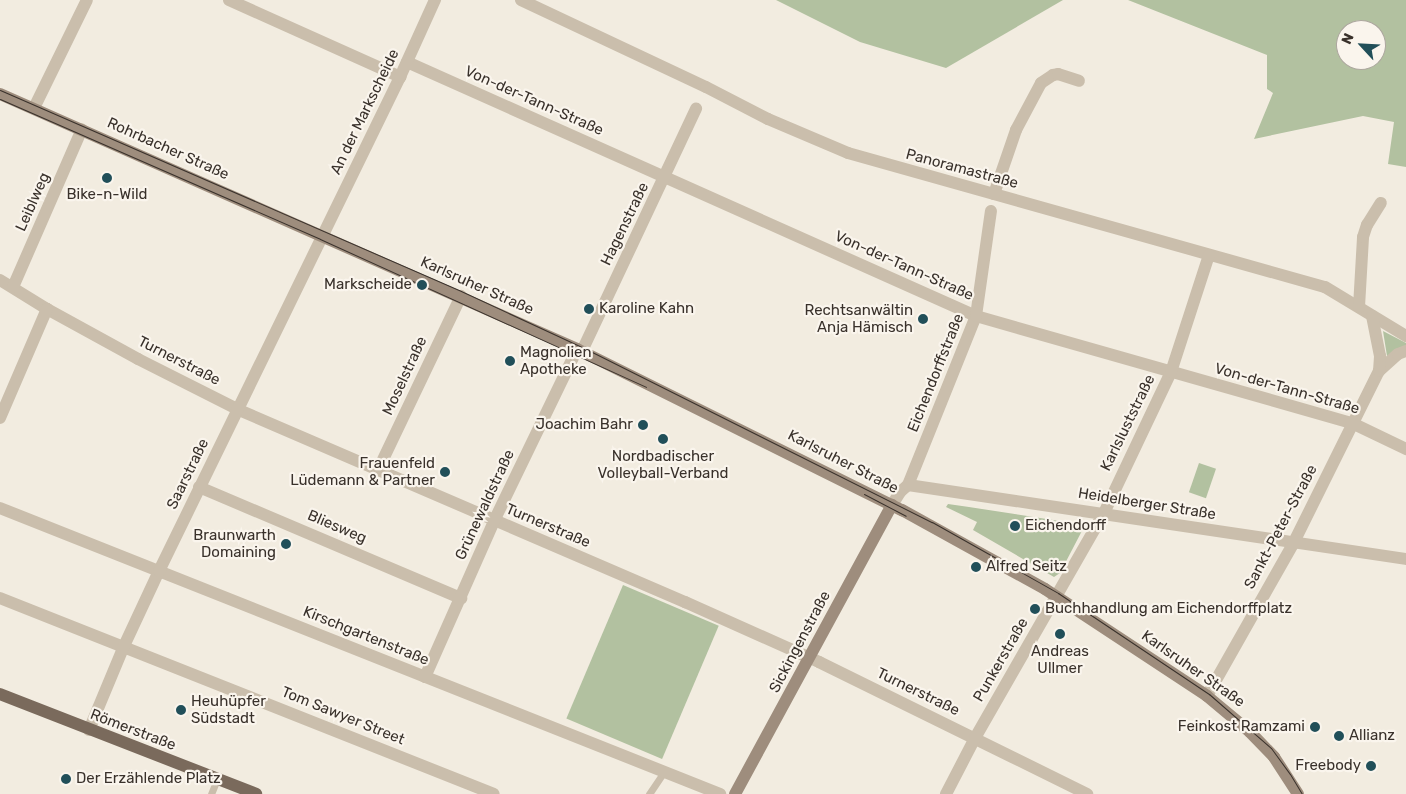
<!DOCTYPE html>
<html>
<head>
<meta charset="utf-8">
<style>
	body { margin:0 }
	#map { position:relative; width:1406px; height:794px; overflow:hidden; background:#f2ece0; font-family:Rubik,sans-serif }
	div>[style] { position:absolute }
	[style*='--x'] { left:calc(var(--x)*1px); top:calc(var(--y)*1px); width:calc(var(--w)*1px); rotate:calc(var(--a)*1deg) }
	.green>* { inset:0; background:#b2c1a0; transform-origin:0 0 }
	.lane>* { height:7px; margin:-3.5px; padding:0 3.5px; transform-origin:3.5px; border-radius:3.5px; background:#cabeac }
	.street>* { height:12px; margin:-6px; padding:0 6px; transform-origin:6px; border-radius:6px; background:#cabeac }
	.secondary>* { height:12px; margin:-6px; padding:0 6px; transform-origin:6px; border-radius:6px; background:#9e8d7d }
	.primary>* { height:12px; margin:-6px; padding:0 6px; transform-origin:6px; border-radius:6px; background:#7a6a5c }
	.tram>* { height:1px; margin:-0.5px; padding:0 0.5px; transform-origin:0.5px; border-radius:0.5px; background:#39312b }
	.dots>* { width:14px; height:14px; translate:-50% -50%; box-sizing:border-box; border:2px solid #faf5ed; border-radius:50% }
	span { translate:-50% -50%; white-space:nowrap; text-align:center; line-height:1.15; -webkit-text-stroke:4.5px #faf5ed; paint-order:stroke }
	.street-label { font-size:15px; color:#39312b }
	.poi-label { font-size:15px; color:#39312b }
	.right { translate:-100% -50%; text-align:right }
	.left { translate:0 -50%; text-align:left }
	.north { position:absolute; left:1336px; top:20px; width:50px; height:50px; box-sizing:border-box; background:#faf5ed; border:1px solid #ada79f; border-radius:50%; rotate:295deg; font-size:14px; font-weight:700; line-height:20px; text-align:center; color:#39312b }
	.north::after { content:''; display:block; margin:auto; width:18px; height:22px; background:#214f59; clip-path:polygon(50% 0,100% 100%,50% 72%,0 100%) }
</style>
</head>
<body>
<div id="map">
	<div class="green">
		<div style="clip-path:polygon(776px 0,1063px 0,946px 68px,860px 42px)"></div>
		<div style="clip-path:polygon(evenodd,1128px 0,1406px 0,1406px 167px,1388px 164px,1394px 122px,1363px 116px,1254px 139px,1273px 93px,1267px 89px,1267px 55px,1128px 0,1346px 30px,1376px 30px,1376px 60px,1346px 60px,1346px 30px)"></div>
		<div style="clip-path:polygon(1383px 331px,1406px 343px,1406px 347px,1387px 356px)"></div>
		<div style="left:1199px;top:463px;width:18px;height:31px;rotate:19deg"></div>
		<div style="clip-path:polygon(948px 504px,969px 507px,1085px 525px,1060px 573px,1054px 577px,973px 530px,977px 522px,946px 507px)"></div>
		<div style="left:623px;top:585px;width:104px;height:145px;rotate:23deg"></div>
	</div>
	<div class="lane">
		<div style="--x:211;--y:794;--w:16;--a:-68"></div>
		<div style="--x:649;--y:794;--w:27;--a:-56"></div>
	</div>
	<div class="street">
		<div style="--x:229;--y:0;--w:188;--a:24.2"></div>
		<div style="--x:521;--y:0;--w:204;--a:25.2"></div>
		<div style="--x:706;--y:87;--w:70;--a:27.3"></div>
		<div style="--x:768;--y:119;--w:87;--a:23"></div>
		<div style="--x:848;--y:153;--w:495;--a:15.7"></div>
		<div style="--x:1325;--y:287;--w:95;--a:31.2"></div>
		<div style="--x:407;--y:62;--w:623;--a:24.06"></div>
		<div style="--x:976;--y:316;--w:393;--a:15.9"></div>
		<div style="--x:1354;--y:424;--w:58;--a:25.7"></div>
		<div style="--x:34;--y:108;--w:120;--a:-63.9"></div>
		<div style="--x:994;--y:194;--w:68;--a:-71"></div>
		<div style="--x:1016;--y:130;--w:53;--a:-62"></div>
		<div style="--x:1041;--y:83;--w:14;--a:-34"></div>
		<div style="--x:1053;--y:75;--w:5;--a:-11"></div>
		<div style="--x:1058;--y:74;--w:22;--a:18"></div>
		<div style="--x:0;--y:280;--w:55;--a:31.7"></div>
		<div style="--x:47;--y:309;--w:104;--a:28.8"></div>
		<div style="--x:138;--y:359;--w:113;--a:26.8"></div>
		<div style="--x:239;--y:410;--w:486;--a:23.3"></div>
		<div style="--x:685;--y:602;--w:147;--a:24.1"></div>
		<div style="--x:819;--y:662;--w:299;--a:26.2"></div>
		<div style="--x:13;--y:287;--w:172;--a:-66.4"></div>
		<div style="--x:1359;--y:307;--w:70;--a:-86.7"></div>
		<div style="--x:1363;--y:237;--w:13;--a:-72"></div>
		<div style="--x:1367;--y:225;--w:26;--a:-58"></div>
		<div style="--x:582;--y:351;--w:268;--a:-64.8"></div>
		<div style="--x:1379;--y:371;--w:25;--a:-42"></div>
		<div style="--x:1398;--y:354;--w:9;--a:-21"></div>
		<div style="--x:0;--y:418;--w:119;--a:-66.7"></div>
		<div style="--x:378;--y:470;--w:193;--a:-64.5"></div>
		<div style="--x:908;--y:485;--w:182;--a:-68.1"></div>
		<div style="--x:976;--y:316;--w:106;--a:-81.9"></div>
		<div style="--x:199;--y:487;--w:285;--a:23"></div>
		<div style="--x:892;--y:505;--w:15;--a:-58"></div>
		<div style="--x:900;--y:492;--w:11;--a:-41"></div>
		<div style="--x:908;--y:485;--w:503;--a:8.45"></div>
		<div style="--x:0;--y:508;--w:775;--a:21.66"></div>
		<div style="--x:0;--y:598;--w:531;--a:21.64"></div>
		<div style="--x:425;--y:677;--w:171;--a:-66.1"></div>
		<div style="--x:494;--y:521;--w:191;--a:-64.2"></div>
		<div style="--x:1207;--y:696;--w:175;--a:-60.5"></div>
		<div style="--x:1293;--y:544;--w:193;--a:-63.6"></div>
		<div style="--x:1379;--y:371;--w:15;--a:-86"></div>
		<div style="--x:1380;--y:356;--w:41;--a:-101.3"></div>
		<div style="--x:89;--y:730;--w:91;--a:-67.4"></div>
		<div style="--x:124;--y:646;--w:83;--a:-65"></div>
		<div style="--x:159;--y:571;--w:550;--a:-63.99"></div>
		<div style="--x:400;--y:77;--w:85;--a:-65.6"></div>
		<div style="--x:946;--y:794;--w:63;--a:-62.6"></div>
		<div style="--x:975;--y:738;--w:259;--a:-60.2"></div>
		<div style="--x:1104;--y:513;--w:156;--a:-64.6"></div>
		<div style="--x:1171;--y:372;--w:123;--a:-72"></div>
	</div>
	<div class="secondary">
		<div style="--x:0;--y:94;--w:631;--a:23.84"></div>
		<div style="--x:577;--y:349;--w:363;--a:26.4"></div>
		<div style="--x:902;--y:510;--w:163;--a:28.9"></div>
		<div style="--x:1045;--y:589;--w:194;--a:33.4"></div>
		<div style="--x:1207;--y:696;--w:56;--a:39.9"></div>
		<div style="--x:1250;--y:732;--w:35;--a:46"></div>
		<div style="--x:1274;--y:757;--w:44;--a:57"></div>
		<div style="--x:735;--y:794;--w:329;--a:-61.5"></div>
	</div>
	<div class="primary">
		<div style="--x:0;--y:694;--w:275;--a:21.3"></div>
	</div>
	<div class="tram">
		<div style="--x:0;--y:90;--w:503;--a:23.56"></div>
		<div style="--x:461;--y:291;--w:136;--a:24.9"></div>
		<div style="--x:584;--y:348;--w:389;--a:26.6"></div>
		<div style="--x:932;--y:522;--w:145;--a:29.4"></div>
		<div style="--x:1058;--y:593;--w:182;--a:33.8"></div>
		<div style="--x:1209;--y:694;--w:82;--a:41.1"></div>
		<div style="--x:1271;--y:748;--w:32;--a:54"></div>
		<div style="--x:1290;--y:774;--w:23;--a:59"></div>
		<div style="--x:0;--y:99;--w:349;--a:23.6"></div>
		<div style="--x:320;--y:239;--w:358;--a:24.4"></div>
		<div style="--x:864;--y:494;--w:47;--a:27.6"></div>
	</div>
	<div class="dots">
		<div style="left:107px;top:178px;background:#214f59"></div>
		<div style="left:422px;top:285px;background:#214f59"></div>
		<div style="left:589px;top:309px;background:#214f59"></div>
		<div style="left:923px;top:319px;background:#214f59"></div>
		<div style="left:510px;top:361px;background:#214f59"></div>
		<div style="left:643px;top:425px;background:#214f59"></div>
		<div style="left:663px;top:439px;background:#214f59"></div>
		<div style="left:445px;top:472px;background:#214f59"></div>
		<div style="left:1015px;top:526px;background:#214f59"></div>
		<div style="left:286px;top:544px;background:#214f59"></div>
		<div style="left:976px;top:567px;background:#214f59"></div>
		<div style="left:1035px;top:609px;background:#214f59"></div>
		<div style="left:1060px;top:634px;background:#214f59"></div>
		<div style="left:181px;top:710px;background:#214f59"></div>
		<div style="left:1315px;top:727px;background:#214f59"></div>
		<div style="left:1339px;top:736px;background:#214f59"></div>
		<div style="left:1371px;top:766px;background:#214f59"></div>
		<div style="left:66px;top:779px;background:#214f59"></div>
	</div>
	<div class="street-label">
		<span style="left:534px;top:101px;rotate:24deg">Von-der-Tann-Straße</span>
		<span style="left:365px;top:112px;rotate:-64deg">An der Markscheide</span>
		<span style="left:168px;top:149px;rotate:24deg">Rohrbacher Straße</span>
		<span style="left:962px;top:169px;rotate:15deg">Panoramastraße</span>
		<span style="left:33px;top:202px;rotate:-66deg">Leiblweg</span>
		<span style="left:625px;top:224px;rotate:-64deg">Hagenstraße</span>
		<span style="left:904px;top:266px;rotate:24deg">Von-der-Tann-Straße</span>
		<span style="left:477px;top:286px;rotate:24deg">Karlsruher Straße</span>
		<span style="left:179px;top:361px;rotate:27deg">Turnerstraße</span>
		<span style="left:936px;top:373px;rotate:-68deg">Eichendorffstraße</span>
		<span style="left:405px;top:376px;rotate:-65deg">Moselstraße</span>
		<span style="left:1287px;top:389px;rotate:16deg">Von-der-Tann-Straße</span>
		<span style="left:1128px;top:423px;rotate:-64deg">Karlsluststraße</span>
		<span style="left:843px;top:462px;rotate:27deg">Karlsruher Straße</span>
		<span style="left:188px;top:474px;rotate:-64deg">Saarstraße</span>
		<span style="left:1147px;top:504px;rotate:9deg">Heidelberger Straße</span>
		<span style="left:485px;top:505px;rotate:-65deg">Grünewaldstraße</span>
		<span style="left:548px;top:526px;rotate:23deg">Turnerstraße</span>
		<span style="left:337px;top:527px;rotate:23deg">Bliesweg</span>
		<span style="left:1281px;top:527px;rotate:-62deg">Sankt-Peter-Straße</span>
		<span style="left:366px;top:636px;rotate:22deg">Kirschgartenstraße</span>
		<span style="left:800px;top:642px;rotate:-62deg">Sickingenstraße</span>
		<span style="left:1001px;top:660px;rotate:-60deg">Punkerstraße</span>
		<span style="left:1193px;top:669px;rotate:35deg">Karlsruher Straße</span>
		<span style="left:918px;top:692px;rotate:26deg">Turnerstraße</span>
		<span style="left:343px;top:716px;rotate:22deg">Tom Sawyer Street</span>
		<span style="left:133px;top:730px;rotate:21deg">Römerstraße</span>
	</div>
	<div class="poi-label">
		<span style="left:107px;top:195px">Bike-n-Wild</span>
		<span class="right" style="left:412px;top:285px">Markscheide</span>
		<span class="left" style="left:599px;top:309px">Karoline Kahn</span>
		<span class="right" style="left:913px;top:319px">Rechtsanwältin<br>Anja Hämisch</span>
		<span class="left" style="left:520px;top:361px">Magnolien<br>Apotheke</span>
		<span class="right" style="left:633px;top:425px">Joachim Bahr</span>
		<span style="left:663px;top:465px">Nordbadischer<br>Volleyball-Verband</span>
		<span class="right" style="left:435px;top:472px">Frauenfeld<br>Lüdemann &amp; Partner</span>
		<span class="left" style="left:1025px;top:526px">Eichendorff</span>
		<span class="right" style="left:276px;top:544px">Braunwarth<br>Domaining</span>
		<span class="left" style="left:986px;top:567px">Alfred Seitz</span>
		<span class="left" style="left:1045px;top:609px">Buchhandlung am Eichendorffplatz</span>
		<span style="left:1060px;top:660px">Andreas<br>Ullmer</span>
		<span class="left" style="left:191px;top:710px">Heuhüpfer<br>Südstadt</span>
		<span class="right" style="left:1305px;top:727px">Feinkost Ramzami</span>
		<span class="left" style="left:1349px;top:736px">Allianz</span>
		<span class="right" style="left:1361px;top:766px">Freebody</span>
		<span class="left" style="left:76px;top:779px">Der Erzählende Platz</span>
	</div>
	<div class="north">N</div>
</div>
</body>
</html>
